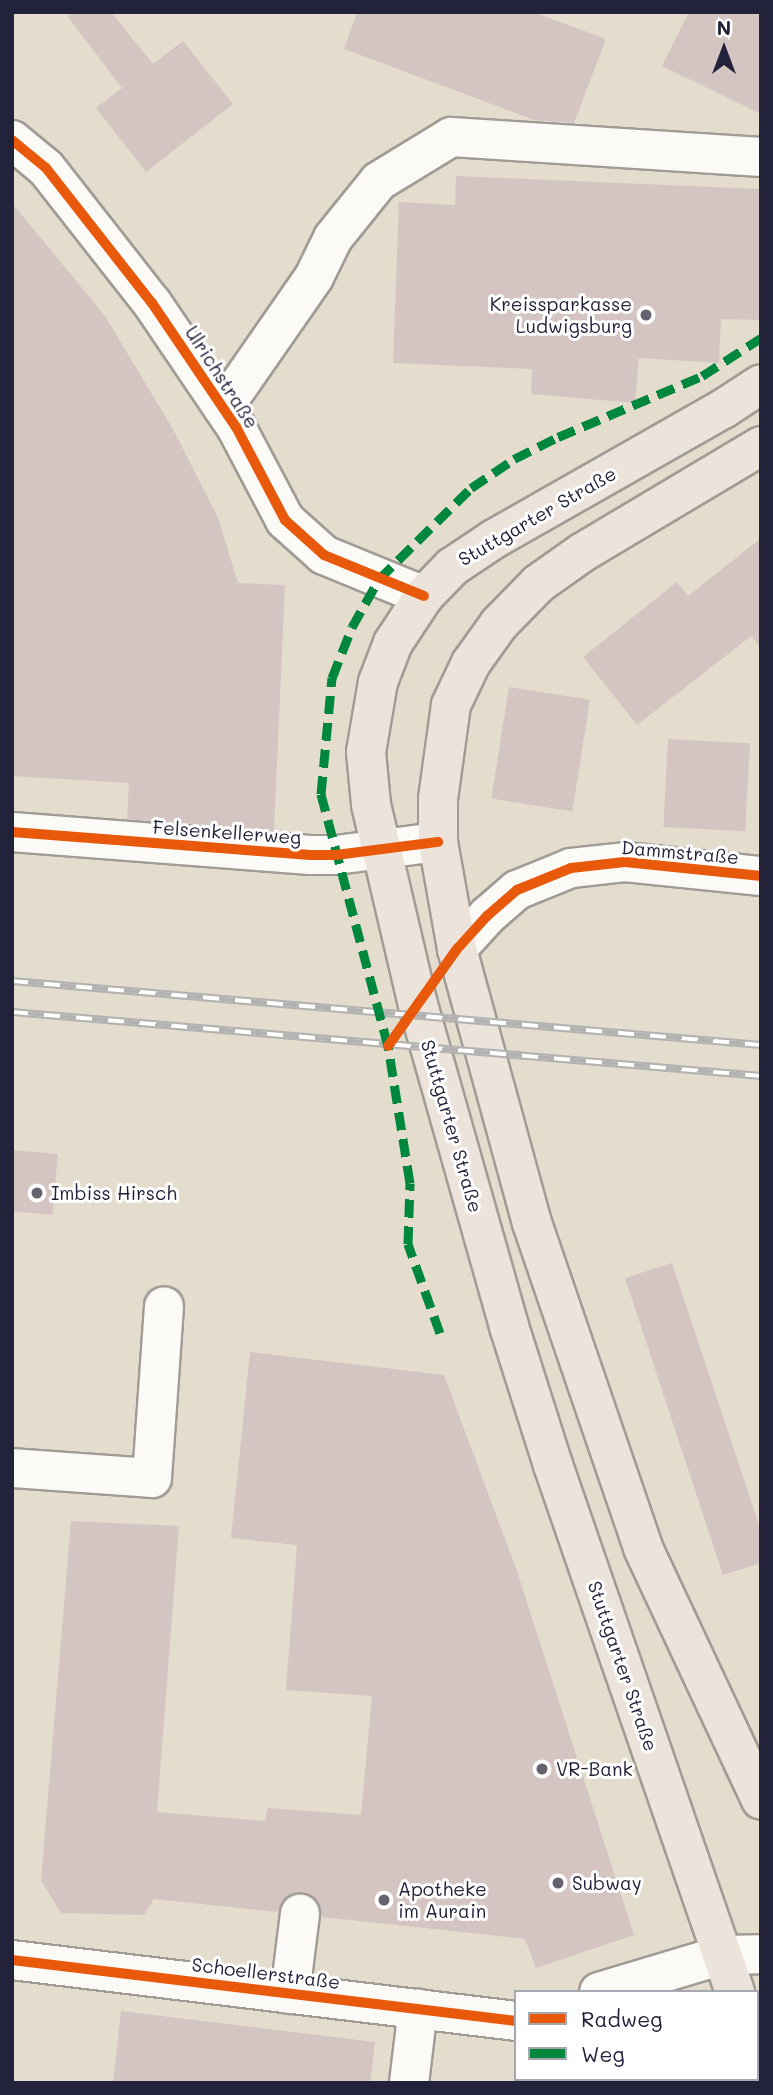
<!DOCTYPE html>
<html>
<head>
<meta charset="utf-8">
<style>
	body { margin:0 }
	#map { position:relative; width:773px; height:2095px; overflow:hidden; background:#e4dccc; font-family:Mali,sans-serif }
	div>[style] { position:absolute }
	[style*='--x'] { left:calc(var(--x)*1px); top:calc(var(--y)*1px); width:calc(var(--w)*1px); rotate:calc(var(--a)*1deg) }
	.building>* { inset:0; background:#d4c5c3; transform-origin:0 0 }
	.roads { filter:drop-shadow(2px 0 #a09b95) drop-shadow(-2px 0 #a09b95) drop-shadow(0 2px #a09b95) drop-shadow(0 -2px #a09b95) }
	.minor>* { height:38px; margin:-19px; padding:0 19px; transform-origin:19px; border-radius:19px; background:#fbfaf7 }
	.major>* { height:38px; margin:-19px; padding:0 19px; transform-origin:19px; border-radius:19px; background:#ece4db }
	.rail>* { height:8px; margin-top:-4px; transform-origin:0; background:repeating-linear-gradient(90deg,#fff 0 16px,#b3b2b2 0 32px); box-sizing:border-box; border-block:2px solid #b3b2b2 }
	.quiet>* { height:9px; margin-top:-4.5px; transform-origin:0; background:repeating-linear-gradient(90deg,#00873e 0 18px,transparent 0 27px) }
	.cycleway>* { height:10px; margin:-5px; padding:0 5px; transform-origin:5px; border-radius:5px; background:#e8590c }
	.dots>* { width:19px; height:19px; translate:-50% -50%; box-sizing:border-box; border:4px solid #fff; border-radius:50% }
	span { translate:-50% -50%; white-space:nowrap; text-align:center; line-height:1.15; -webkit-text-stroke:6px #fff; paint-order:stroke }
	.poi-label { font-size:19px; color:#22223b }
	.right { translate:-100% -50%; text-align:right }
	.left { translate:0 -50%; text-align:left }
	.street-label { font-size:19px; color:#22223b }
	.frame { position:absolute; inset:0; border:14px solid #22223b; pointer-events:none }
	.legend { position:absolute; left:514px; top:1990px; width:245px; height:91px; box-sizing:border-box; background:#fff; border:2px solid #a7a7b1; margin:0; padding:9px 12px; list-style:none; font-size:21px; color:#22223b }
	.legend li { display:flex; align-items:center; gap:14px; height:35px }
	.legend b { width:35px; border:2px solid #a7a7b1 }
	.north { position:absolute; left:689px; top:14px; width:70px; height:70px; -webkit-text-stroke:5px #fff; paint-order:stroke; rotate:0deg; font-size:19px; font-weight:700; line-height:28px; text-align:center; color:#22223b }
	.north::after { content:''; display:block; margin:auto; width:24px; height:32px; background:#22223b; clip-path:polygon(50% 0,100% 100%,50% 72%,0 100%) }
</style>
</head>
<body>
<div id="map">
	<div class="building">
		<div style="clip-path:polygon(74px 12px,111px 12px,153px 64px,183px 41px,233px 104px,146px 172px,96px 108px,122px 88px,68px 17px)"></div>
		<div style="clip-path:polygon(357px 12px,533px 12px,606px 39px,574px 123px,534px 120px,344px 49px)"></div>
		<div style="clip-path:polygon(689px 12px,761px 12px,761px 114px,662px 66px)"></div>
		<div style="clip-path:polygon(456px 176px,761px 189px,761px 320px,721px 319px,719px 363px,639px 358px,635px 403px,531px 394px,532px 369px,393px 363px,399px 202px,455px 205px)"></div>
		<div style="clip-path:polygon(12px 203px,105px 316px,174px 431px,218px 518px,238px 583px,285px 585px,274px 830px,127px 819px,129px 783px,12px 776px)"></div>
		<div style="clip-path:polygon(761px 538px,761px 648px,751px 636px,637px 725px,583px 657px,677px 582px,688px 596px)"></div>
		<div style="left:509px;top:687px;width:82px;height:113px;rotate:9deg"></div>
		<div style="left:668px;top:739px;width:82px;height:88px;rotate:3deg"></div>
		<div style="left:12px;top:1150px;width:46px;height:61px;rotate:5deg"></div>
		<div style="clip-path:polygon(672px 1263px,761px 1531px,761px 1563px,723px 1575px,625px 1278px)"></div>
		<div style="clip-path:polygon(250px 1352px,444px 1375px,517px 1571px,634px 1935px,536px 1968px,525px 1939px,322px 1917px,320px 1906px,314px 1897px,302px 1892px,292px 1894px,283px 1900px,278px 1912px,154px 1899px,144px 1915px,61px 1913px,41px 1880px,71px 1521px,179px 1526px,157px 1812px,265px 1821px,268px 1808px,361px 1815px,372px 1696px,286px 1690px,297px 1545px,231px 1538px)"></div>
		<div style="clip-path:polygon(121px 2011px,375px 2042px,370px 2083px,113px 2083px)"></div>
	</div>
	<div class="roads">
		<div class="minor">
			<div style="--x:12;--y:140;--w:44;--a:39.5"></div>
			<div style="--x:46;--y:168;--w:172;--a:51.9"></div>
			<div style="--x:152;--y:303;--w:150;--a:55.9"></div>
			<div style="--x:236;--y:427;--w:105;--a:62.2"></div>
			<div style="--x:285;--y:520;--w:52;--a:41.9"></div>
			<div style="--x:324;--y:555;--w:108;--a:22.3"></div>
			<div style="--x:223;--y:408;--w:160;--a:-55.2"></div>
			<div style="--x:314;--y:277;--w:43;--a:-64"></div>
			<div style="--x:333;--y:238;--w:73;--a:-51.1"></div>
			<div style="--x:379;--y:181;--w:84;--a:-31.4"></div>
			<div style="--x:451;--y:137;--w:311;--a:3.7"></div>
			<div style="--x:12;--y:832;--w:299;--a:4.4"></div>
			<div style="--x:310;--y:855;--w:26;--a:0"></div>
			<div style="--x:336;--y:855;--w:103;--a:-7.3"></div>
			<div style="--x:457;--y:949;--w:45;--a:-47.7"></div>
			<div style="--x:487;--y:916;--w:40;--a:-41"></div>
			<div style="--x:517;--y:890;--w:58;--a:-22.2"></div>
			<div style="--x:571;--y:868;--w:54;--a:-6.3"></div>
			<div style="--x:625;--y:862;--w:137;--a:5.9"></div>
			<div style="--x:12;--y:1468;--w:140;--a:4.1"></div>
			<div style="--x:152;--y:1478;--w:172;--a:-86"></div>
			<div style="--x:12;--y:1960;--w:508;--a:6.9"></div>
			<div style="--x:599;--y:1992;--w:128;--a:-16.7"></div>
			<div style="--x:722;--y:1955;--w:39;--a:-1"></div>
			<div style="--x:290;--y:1994;--w:81;--a:-82.9"></div>
			<div style="--x:409;--y:2083;--w:75;--a:-83.1"></div>
		</div>
		<div class="major">
			<div style="--x:761;--y:446;--w:207;--a:149.2"></div>
			<div style="--x:583;--y:552;--w:55;--a:144.6"></div>
			<div style="--x:538;--y:584;--w:56;--a:134.3"></div>
			<div style="--x:499;--y:624;--w:48;--a:125.7"></div>
			<div style="--x:471;--y:663;--w:47;--a:115.5"></div>
			<div style="--x:451;--y:705;--w:95;--a:97.9"></div>
			<div style="--x:438;--y:799;--w:43;--a:90"></div>
			<div style="--x:438;--y:842;--w:109;--a:79.9"></div>
			<div style="--x:457;--y:949;--w:284;--a:74.7"></div>
			<div style="--x:532;--y:1223;--w:343;--a:71.1"></div>
			<div style="--x:643;--y:1548;--w:278;--a:64.9"></div>
			<div style="--x:735;--y:1992;--w:558;--a:-109.05"></div>
			<div style="--x:553;--y:1465;--w:146;--a:-107.6"></div>
			<div style="--x:509;--y:1326;--w:334;--a:-105.8"></div>
			<div style="--x:418;--y:1005;--w:206;--a:-103.2"></div>
			<div style="--x:371;--y:804;--w:52;--a:-95.5"></div>
			<div style="--x:366;--y:752;--w:71;--a:-80.3"></div>
			<div style="--x:378;--y:682;--w:42;--a:-69"></div>
			<div style="--x:393;--y:643;--w:56;--a:-56.6"></div>
			<div style="--x:424;--y:596;--w:40;--a:-46"></div>
			<div style="--x:452;--y:567;--w:50;--a:-33.7"></div>
			<div style="--x:494;--y:539;--w:263;--a:-29.6"></div>
			<div style="--x:723;--y:409;--w:45;--a:-33.3"></div>
			<div style="--x:757;--y:2056;--w:11;--a:68"></div>
		</div>
	</div>
	<div class="rail">
		<div style="--x:12;--y:981;--w:752;--a:4.88"></div>
		<div style="--x:12;--y:1012;--w:752;--a:4.88"></div>
	</div>
	<div class="quiet">
		<div style="--x:440;--y:1333;--w:95;--a:-109.8"></div>
		<div style="--x:408;--y:1244;--w:61;--a:-88.1"></div>
		<div style="--x:410;--y:1183;--w:139;--a:-99.1"></div>
		<div style="--x:388;--y:1046;--w:261;--a:-104.9"></div>
		<div style="--x:321;--y:794;--w:117;--a:-84.6"></div>
		<div style="--x:332;--y:678;--w:55;--a:-68.6"></div>
		<div style="--x:352;--y:627;--w:55;--a:-60.6"></div>
		<div style="--x:379;--y:579;--w:129;--a:-44.7"></div>
		<div style="--x:471;--y:488;--w:52;--a:-34"></div>
		<div style="--x:514;--y:459;--w:49;--a:-26.6"></div>
		<div style="--x:558;--y:437;--w:156;--a:-23"></div>
		<div style="--x:702;--y:376;--w:70;--a:-32.8"></div>
	</div>
	<div class="cycleway">
		<div style="--x:12;--y:140;--w:44;--a:39.5"></div>
		<div style="--x:46;--y:168;--w:172;--a:51.9"></div>
		<div style="--x:152;--y:303;--w:150;--a:55.9"></div>
		<div style="--x:236;--y:427;--w:105;--a:62.2"></div>
		<div style="--x:285;--y:520;--w:52;--a:41.9"></div>
		<div style="--x:324;--y:555;--w:108;--a:22.3"></div>
		<div style="--x:12;--y:832;--w:299;--a:4.4"></div>
		<div style="--x:310;--y:855;--w:26;--a:0"></div>
		<div style="--x:336;--y:855;--w:103;--a:-7.3"></div>
		<div style="--x:388;--y:1046;--w:119;--a:-54.6"></div>
		<div style="--x:457;--y:949;--w:45;--a:-47.7"></div>
		<div style="--x:487;--y:916;--w:40;--a:-41"></div>
		<div style="--x:517;--y:890;--w:58;--a:-22.2"></div>
		<div style="--x:571;--y:868;--w:54;--a:-6.3"></div>
		<div style="--x:625;--y:862;--w:137;--a:5.9"></div>
		<div style="--x:12;--y:1960;--w:508;--a:6.9"></div>
	</div>
	<div class="dots">
		<div style="left:646px;top:315px;background:#66636e"></div>
		<div style="left:37px;top:1193px;background:#66636e"></div>
		<div style="left:542px;top:1769px;background:#66636e"></div>
		<div style="left:558px;top:1883px;background:#66636e"></div>
		<div style="left:384px;top:1900px;background:#66636e"></div>
	</div>
	<div class="poi-label">
		<span class="right" style="left:632px;top:315px">Kreissparkasse<br>Ludwigsburg</span>
		<span class="left" style="left:51px;top:1193px">Imbiss Hirsch</span>
		<span class="left" style="left:556px;top:1769px">VR-Bank</span>
		<span class="left" style="left:572px;top:1883px">Subway</span>
		<span class="left" style="left:398px;top:1900px">Apotheke<br>im Aurain</span>
	</div>
	<div class="street-label">
		<span style="left:222px;top:377px;rotate:57deg">Ulrichstraße</span>
		<span style="left:537px;top:516px;rotate:-30deg">Stuttgarter Straße</span>
		<span style="left:227px;top:832px;rotate:4deg">Felsenkellerweg</span>
		<span style="left:680px;top:852px;rotate:5deg">Dammstraße</span>
		<span style="left:452px;top:1126px;rotate:74deg">Stuttgarter Straße</span>
		<span style="left:623px;top:1666px;rotate:71deg">Stuttgarter Straße</span>
		<span style="left:266px;top:1973px;rotate:7deg">Schoellerstraße</span>
	</div>
	<div class="frame"></div>
	<ul class="legend">
	<li><b style="height:9px;background:#e8590c"></b>Radweg</li>
	<li><b style="height:9px;background:#00873e"></b>Weg</li>
	</ul>
	<div class="north">N</div>
</div>
</body>
</html>
